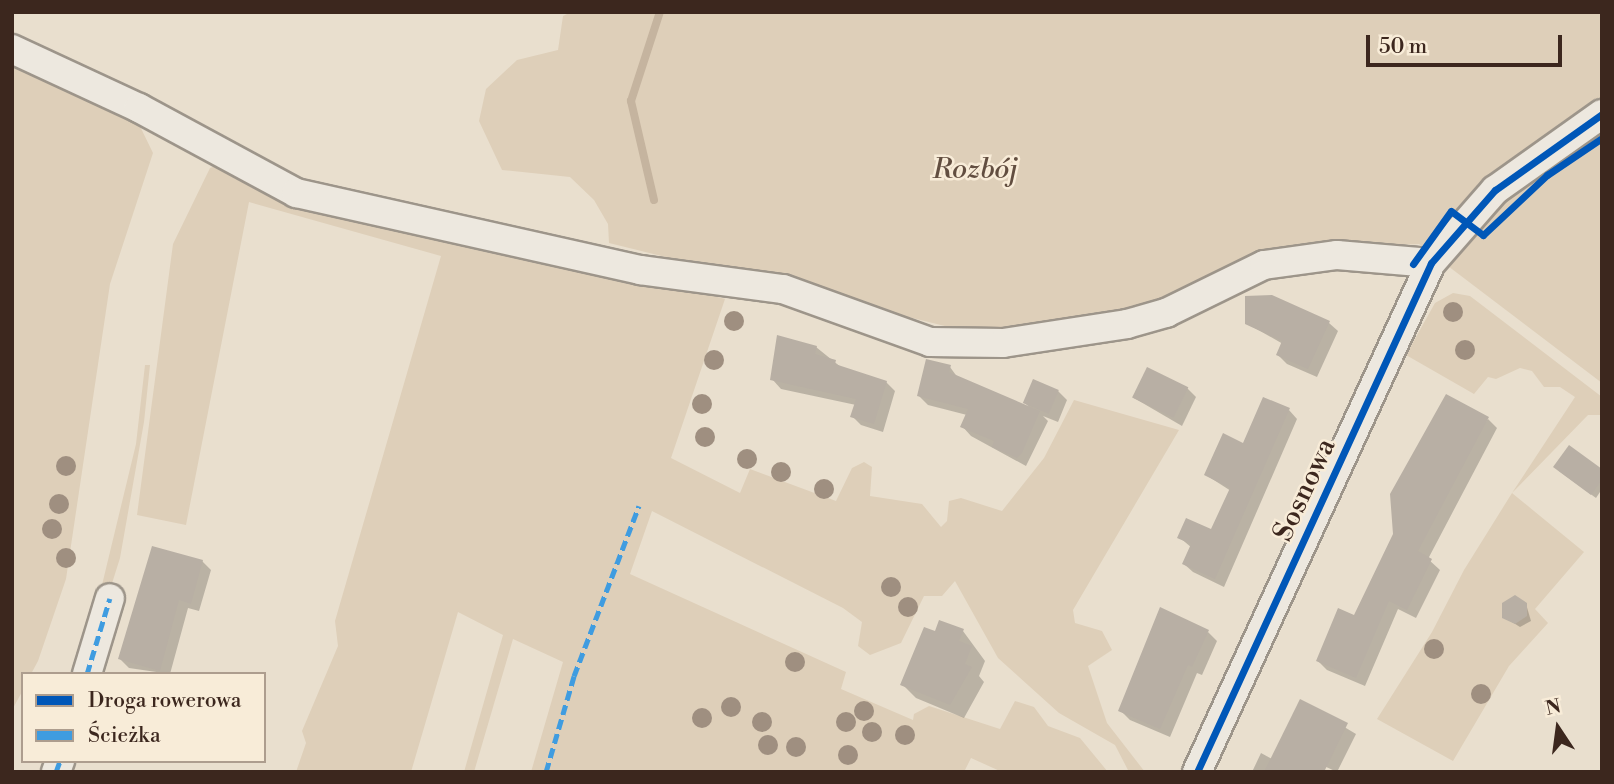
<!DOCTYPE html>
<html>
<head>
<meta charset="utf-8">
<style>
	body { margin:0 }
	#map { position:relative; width:1614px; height:784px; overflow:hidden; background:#e9dfce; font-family:"Libre Bodoni",serif }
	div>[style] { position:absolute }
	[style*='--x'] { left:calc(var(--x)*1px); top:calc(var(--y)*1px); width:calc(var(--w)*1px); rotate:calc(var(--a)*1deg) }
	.green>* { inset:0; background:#decfb9 }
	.shadow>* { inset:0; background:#0003 }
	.stream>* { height:8px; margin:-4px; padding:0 4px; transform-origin:4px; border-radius:4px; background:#c5b49f }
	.building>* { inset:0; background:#b8afa4; transform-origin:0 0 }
	.roads { filter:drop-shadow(2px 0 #9d958a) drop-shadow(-2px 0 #9d958a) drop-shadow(0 2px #9d958a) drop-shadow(0 -2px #9d958a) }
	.minor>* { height:28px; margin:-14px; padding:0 14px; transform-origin:14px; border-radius:14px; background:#ede8df }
	.quiet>* { height:5px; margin-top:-2.5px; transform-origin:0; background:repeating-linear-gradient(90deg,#3f9ce0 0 10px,transparent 0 15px) }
	.cycleway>* { height:7px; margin:-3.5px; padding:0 3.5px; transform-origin:3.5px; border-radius:3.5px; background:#0057b8 }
	.trees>* { width:20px; height:20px; margin:-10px; border-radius:50%; background:#9f8f80 }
	span { translate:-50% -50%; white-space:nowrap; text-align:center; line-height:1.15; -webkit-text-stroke:5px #f8ecd8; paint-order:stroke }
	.park-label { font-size:28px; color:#624e40; font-style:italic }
	.street-label { font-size:28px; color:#3c271e }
	.frame { position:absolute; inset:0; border:14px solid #3c271e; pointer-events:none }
	.legend { position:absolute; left:21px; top:672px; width:245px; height:91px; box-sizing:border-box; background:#f8ecd8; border:2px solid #ad9d8e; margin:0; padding:9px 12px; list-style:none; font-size:21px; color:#3c271e }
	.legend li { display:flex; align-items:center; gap:14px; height:35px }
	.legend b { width:35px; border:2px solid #ad9d8e }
	.north { position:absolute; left:1523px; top:693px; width:70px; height:70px; -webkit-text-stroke:5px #f8ecd8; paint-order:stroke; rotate:347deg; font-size:19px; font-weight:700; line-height:28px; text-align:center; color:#3c271e }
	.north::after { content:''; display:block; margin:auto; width:24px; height:32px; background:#3c271e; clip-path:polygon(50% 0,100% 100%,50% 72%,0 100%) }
	.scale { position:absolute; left:1366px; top:35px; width:196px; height:32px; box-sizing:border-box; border:4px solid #3c271e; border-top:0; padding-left:9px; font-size:21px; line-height:24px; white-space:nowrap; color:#3c271e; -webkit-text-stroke:5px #f8ecd8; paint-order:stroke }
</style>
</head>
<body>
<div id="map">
	<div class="green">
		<div style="clip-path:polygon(571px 12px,1602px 12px,1602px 383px,1419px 244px,1281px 250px,1201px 288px,1080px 321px,961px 330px,609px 243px,608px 224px,594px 200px,570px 177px,502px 170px,479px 121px,486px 89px,517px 60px,558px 50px,563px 16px)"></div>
		<div style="clip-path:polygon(12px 56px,133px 112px,153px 153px,110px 284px,66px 579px,38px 661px,31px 674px,23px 674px,23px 690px,12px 710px)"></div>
		<div style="clip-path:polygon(223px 163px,725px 299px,671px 458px,740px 493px,750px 469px,836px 501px,852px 468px,864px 462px,872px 467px,870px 496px,922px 504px,941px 527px,947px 521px,949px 501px,961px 498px,1002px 511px,1044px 458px,1074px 400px,1179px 430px,1073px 610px,1075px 623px,1102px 631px,1112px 650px,1088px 666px,1107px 723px,1145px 772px,1129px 772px,1115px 745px,1059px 713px,998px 658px,955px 581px,942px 596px,924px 596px,901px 643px,870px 655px,858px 646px,862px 622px,843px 608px,652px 511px,630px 574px,846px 672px,841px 689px,913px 720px,914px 714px,929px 706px,1000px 729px,1015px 701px,1034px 707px,1048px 726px,1080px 738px,1108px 772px,1002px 772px,971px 758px,964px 772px,531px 772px,563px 662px,513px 639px,474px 772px,464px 772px,503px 635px,458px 612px,411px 772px,296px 772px,306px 743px,302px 731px,338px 646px,335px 621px,441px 256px,249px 202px,186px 525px,137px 515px,173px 244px,210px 168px)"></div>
		<div style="clip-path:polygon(1453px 293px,1470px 296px,1602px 397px,1602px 415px,1588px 415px,1512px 493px,1584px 552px,1535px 609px,1548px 623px,1509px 666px,1453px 761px,1377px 719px,1432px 632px,1464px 570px,1512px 493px,1575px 397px,1560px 387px,1544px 387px,1532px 371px,1520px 368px,1496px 379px,1488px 377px,1474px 394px,1406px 355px,1435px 303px)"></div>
		<div style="clip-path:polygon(145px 365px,150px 365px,144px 422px,120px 558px,102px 615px,95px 614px,136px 444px)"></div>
	</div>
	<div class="shadow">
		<div style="clip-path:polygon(1246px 323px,1329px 323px,1338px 331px,1317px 377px,1287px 364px,1278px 355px,1283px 344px)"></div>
		<div style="clip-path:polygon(816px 347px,842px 368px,886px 382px,895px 391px,883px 432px,861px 425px,852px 416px,856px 405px,781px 389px,772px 379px)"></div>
		<div style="clip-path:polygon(950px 367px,958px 378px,1030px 408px,1024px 402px,1058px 391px,1067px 400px,1058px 422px,1043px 416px,1048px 421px,1026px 466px,971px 436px,962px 426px,967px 415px,928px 405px,919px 396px)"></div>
		<div style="clip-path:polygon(1187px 388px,1196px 397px,1182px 426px,1134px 398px)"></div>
		<div style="clip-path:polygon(1289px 410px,1297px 419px,1224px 587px,1193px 572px,1184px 564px,1192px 548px,1179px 537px,1211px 532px,1231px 491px,1206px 475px)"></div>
		<div style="clip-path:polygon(1488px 419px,1497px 428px,1428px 559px,1440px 570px,1416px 618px,1398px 609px,1365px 686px,1327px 670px,1318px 661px,1354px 617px,1395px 534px)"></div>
		<div style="clip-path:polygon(1559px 471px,1602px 471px,1602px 489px,1596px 498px)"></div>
		<div style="clip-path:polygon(202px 561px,211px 570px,199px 611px,188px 608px,170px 674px,129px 668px,120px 659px)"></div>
		<div style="clip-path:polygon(1526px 604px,1531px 621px,1520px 627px,1504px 617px)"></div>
		<div style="clip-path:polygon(963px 631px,985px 661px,979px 676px,984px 682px,964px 718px,916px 698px,902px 684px,936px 633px)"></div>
		<div style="clip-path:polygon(1208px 632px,1217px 641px,1202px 675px,1197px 673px,1170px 737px,1130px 720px,1121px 711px)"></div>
		<div style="clip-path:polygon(1301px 701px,1356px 734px,1337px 772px,1322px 765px,1319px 772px,1252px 772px,1261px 753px,1272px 759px)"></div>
	</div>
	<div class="stream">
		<div style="--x:654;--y:200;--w:102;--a:-103.1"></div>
		<div style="--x:631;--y:101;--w:94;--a:-72"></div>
	</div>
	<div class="building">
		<div style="clip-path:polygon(1272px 295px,1330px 321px,1308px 369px,1276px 355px,1282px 341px,1245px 324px,1245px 296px)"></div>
		<div style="clip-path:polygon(777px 335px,817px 346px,815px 354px,836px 360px,835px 364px,887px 381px,874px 424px,850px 417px,856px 399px,770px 380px)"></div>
		<div style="clip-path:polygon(926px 359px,951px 365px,949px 372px,1040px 411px,1022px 453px,1017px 458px,992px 447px,994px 441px,960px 427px,968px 409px,917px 396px)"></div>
		<div style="left:1147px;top:367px;width:46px;height:34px;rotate:26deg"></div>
		<div style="left:1033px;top:379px;width:28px;height:26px;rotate:23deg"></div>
		<div style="clip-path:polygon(1446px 394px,1489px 417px,1418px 551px,1432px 559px,1407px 610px,1389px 601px,1356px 678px,1316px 661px,1338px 608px,1354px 615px,1393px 534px,1390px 494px)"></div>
		<div style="clip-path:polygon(1263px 397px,1290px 408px,1215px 579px,1182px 564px,1191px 544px,1177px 538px,1186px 518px,1211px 529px,1230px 488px,1204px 475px,1223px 433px,1243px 443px)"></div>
		<div style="clip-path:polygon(1569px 445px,1602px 469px,1602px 480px,1591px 495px,1553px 467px)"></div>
		<div style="clip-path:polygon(152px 546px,203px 560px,191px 604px,179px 600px,160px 671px,118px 659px)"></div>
		<div style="clip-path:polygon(1515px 595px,1527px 603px,1527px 616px,1515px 624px,1502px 618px,1502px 603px)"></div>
		<div style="clip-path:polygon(1160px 607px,1209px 630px,1192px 667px,1188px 665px,1160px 729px,1118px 711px)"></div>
		<div style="clip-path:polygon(939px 620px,964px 629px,959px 641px,972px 646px,965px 664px,972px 667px,950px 705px,900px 685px,924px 627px,935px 631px)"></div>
		<div style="clip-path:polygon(1300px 699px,1348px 723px,1324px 772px,1264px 772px)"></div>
	</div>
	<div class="roads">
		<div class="minor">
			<div style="--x:12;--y:49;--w:140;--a:24.9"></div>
			<div style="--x:139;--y:108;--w:179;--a:28.4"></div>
			<div style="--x:296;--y:193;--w:353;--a:12.6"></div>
			<div style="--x:640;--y:270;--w:144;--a:7.6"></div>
			<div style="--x:783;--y:289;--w:156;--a:19.8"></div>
			<div style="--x:930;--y:342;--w:73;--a:0.8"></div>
			<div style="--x:1003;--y:343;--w:125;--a:-8.7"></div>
			<div style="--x:1127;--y:324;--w:41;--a:-15.8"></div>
			<div style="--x:1166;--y:313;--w:109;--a:-26.1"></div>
			<div style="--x:1264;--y:265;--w:74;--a:-7.8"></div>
			<div style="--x:1337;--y:255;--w:94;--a:4.9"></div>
			<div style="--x:87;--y:674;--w:79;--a:-73.2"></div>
			<div style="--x:56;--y:772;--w:12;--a:-70"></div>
			<div style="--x:1197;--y:772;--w:560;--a:-65.31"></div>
			<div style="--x:1431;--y:263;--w:97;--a:-48.8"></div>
			<div style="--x:1495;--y:190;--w:131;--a:-35.4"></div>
		</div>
	</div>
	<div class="quiet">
		<div style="--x:87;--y:674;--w:79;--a:-73.2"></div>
		<div style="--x:56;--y:772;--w:12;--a:-70"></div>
		<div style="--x:546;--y:772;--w:100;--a:-73.7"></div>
		<div style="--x:574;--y:676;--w:182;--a:-69.1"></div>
	</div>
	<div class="cycleway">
		<div style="--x:1413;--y:264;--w:65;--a:-54.4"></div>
		<div style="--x:1451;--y:211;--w:40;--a:37"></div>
		<div style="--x:1483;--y:235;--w:88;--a:-43.2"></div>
		<div style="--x:1547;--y:175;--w:66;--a:-33.9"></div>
		<div style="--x:1197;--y:772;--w:560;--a:-65.31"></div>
		<div style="--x:1431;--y:263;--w:97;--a:-48.8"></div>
		<div style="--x:1495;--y:190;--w:131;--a:-35.4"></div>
	</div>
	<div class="trees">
		<div style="left:1453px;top:312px"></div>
		<div style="left:734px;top:321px"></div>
		<div style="left:1465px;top:350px"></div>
		<div style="left:714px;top:360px"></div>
		<div style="left:702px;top:404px"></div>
		<div style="left:705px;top:437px"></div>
		<div style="left:747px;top:459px"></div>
		<div style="left:66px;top:466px"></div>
		<div style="left:781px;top:472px"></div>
		<div style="left:824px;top:489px"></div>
		<div style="left:59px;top:504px"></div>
		<div style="left:52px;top:529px"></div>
		<div style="left:66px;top:558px"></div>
		<div style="left:891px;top:587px"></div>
		<div style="left:908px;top:607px"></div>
		<div style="left:1434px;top:649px"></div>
		<div style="left:795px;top:662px"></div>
		<div style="left:1481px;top:694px"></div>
		<div style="left:731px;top:707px"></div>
		<div style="left:864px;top:711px"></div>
		<div style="left:702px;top:718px"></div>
		<div style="left:762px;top:722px"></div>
		<div style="left:846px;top:722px"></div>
		<div style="left:872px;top:732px"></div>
		<div style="left:905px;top:735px"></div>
		<div style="left:768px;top:745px"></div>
		<div style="left:796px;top:747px"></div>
		<div style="left:848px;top:755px"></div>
	</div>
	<div class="park-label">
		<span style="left:975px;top:170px">Rozbój</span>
	</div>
	<div class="street-label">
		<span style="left:1305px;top:490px;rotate:-65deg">Sosnowa</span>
	</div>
	<div class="frame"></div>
	<ul class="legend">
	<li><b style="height:9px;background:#0057b8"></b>Droga rowerowa</li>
	<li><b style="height:9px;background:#3f9ce0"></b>Ścieżka</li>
	</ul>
	<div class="north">N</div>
	<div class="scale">50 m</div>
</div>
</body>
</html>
